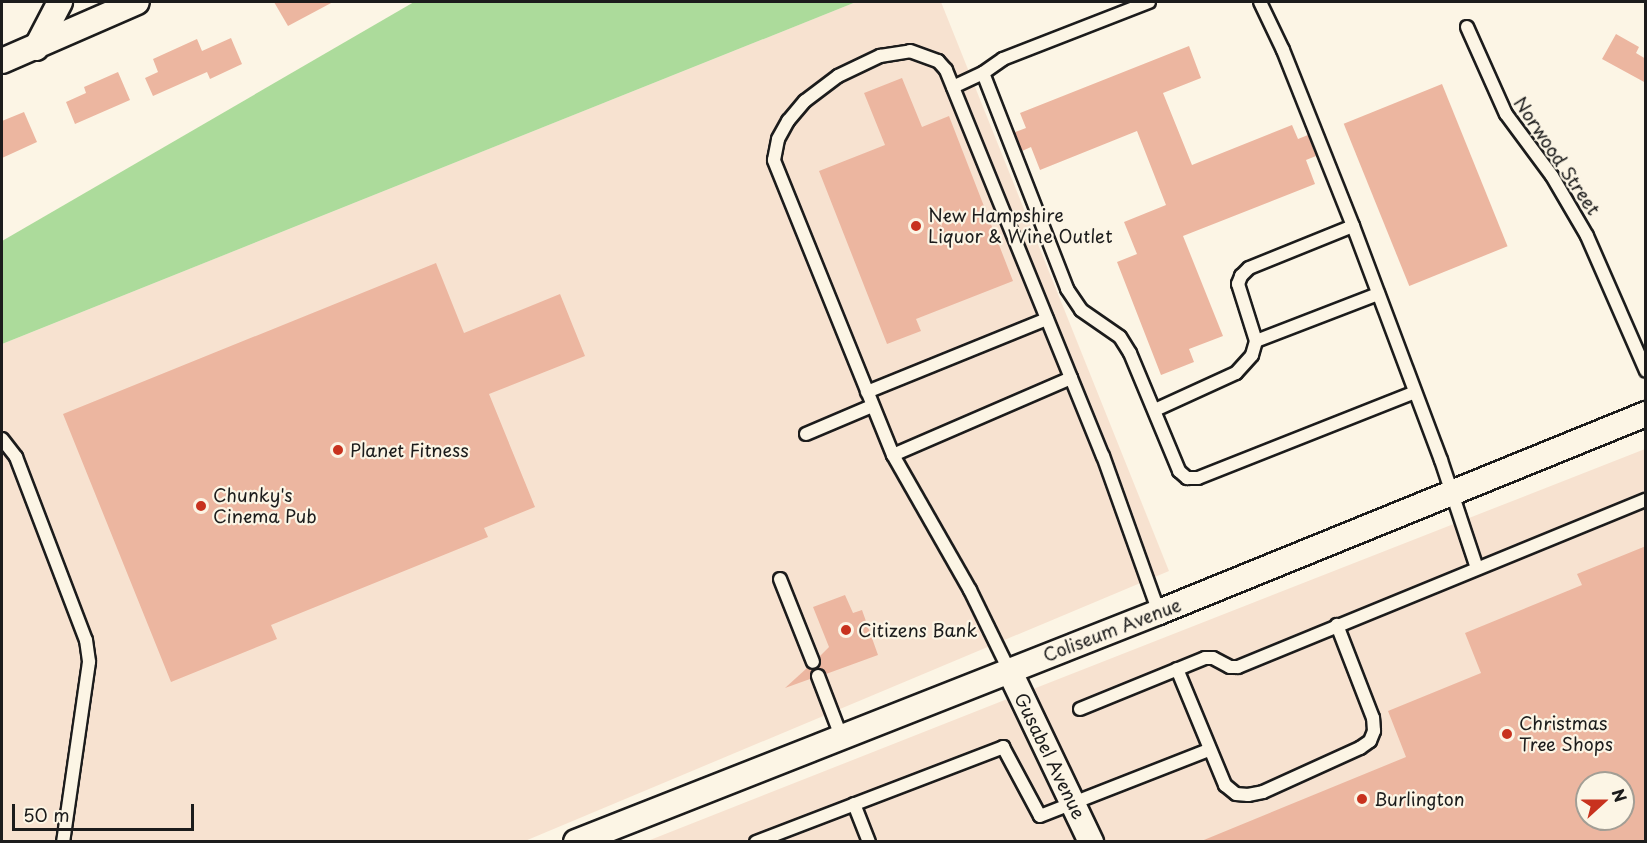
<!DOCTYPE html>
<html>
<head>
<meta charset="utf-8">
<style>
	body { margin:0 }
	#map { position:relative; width:1647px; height:843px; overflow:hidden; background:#fcf5e5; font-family:"Playpen Sans",sans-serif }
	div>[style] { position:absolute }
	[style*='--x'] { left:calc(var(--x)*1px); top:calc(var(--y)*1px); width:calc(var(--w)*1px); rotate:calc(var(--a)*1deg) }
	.built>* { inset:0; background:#f7e2d0 }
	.green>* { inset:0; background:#acdb9b }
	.building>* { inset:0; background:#ecb6a0; transform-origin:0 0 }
	.roads { filter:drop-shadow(2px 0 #1c1c1c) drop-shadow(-2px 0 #1c1c1c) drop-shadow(0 2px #1c1c1c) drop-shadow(0 -2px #1c1c1c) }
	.lane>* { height:12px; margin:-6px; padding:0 6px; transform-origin:6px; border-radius:6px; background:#fcf5e5 }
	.street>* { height:24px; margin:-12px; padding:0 12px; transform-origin:12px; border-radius:12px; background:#fcf5e5 }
	.dots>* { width:16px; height:16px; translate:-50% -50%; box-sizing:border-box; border:3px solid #fcf5e5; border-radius:50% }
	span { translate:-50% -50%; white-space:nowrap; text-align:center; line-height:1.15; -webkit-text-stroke:4.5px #fcf5e5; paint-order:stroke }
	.street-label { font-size:18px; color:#1c1c1c }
	.poi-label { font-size:18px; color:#1c1c1c }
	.left { translate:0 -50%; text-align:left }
	.frame { position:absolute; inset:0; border:3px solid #1c1c1c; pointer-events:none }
	.north { position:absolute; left:1575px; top:771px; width:60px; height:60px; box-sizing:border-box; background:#fcf5e5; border:2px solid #a29e95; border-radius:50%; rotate:69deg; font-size:16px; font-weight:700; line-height:24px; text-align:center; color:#1c1c1c }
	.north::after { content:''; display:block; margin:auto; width:21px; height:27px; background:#c8321e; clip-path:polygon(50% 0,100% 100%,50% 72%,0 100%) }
	.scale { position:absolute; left:12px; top:804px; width:182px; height:27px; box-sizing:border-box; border:3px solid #1c1c1c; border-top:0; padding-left:8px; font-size:18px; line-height:21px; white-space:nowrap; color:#1c1c1c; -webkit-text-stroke:4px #fcf5e5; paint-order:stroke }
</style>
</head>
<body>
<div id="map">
	<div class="built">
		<div style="clip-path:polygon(856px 2px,941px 2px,1169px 571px,525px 841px,2px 842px,2px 344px)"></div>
		<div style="clip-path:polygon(evenodd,1645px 449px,1645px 841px,645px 842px,987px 707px,1645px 449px,1587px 783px,1623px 783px,1623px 819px,1587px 819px,1587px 783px)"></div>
	</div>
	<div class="green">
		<div style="clip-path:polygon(414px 2px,856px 2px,2px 344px,2px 241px)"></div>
	</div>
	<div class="building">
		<div style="clip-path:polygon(274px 2px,333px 2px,288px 26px)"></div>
		<div style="clip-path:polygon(1616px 34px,1639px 47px,1636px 53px,1646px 59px,1646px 83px,1602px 59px)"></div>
		<div style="clip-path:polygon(231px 38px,242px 64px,210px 79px,207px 72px,153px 96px,145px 78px,158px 72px,153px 59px,197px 39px,202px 51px)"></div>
		<div style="clip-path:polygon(1189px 46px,1201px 78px,1163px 93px,1192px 165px,1292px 125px,1298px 139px,1308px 135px,1316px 156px,1306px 160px,1315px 184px,1183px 236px,1223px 336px,1189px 349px,1194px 362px,1161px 375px,1117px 262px,1137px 254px,1124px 222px,1166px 205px,1137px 131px,1040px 170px,1031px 147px,1022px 151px,1015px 132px,1026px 128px,1020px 113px)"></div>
		<div style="clip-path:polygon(118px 72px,130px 100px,75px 124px,66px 102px,86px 93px,84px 87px)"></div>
		<div style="clip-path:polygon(902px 78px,922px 127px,949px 116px,1013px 281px,916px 319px,921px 331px,887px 344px,819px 171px,885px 145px,864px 93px)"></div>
		<div style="left:1442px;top:84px;width:175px;height:106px;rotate:68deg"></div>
		<div style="clip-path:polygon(24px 112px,37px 142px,2px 158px,2px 121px)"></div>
		<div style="clip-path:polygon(436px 263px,464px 333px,560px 294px,585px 356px,489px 394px,535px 507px,484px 528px,488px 537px,271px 625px,277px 639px,171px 682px,63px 414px)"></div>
		<div style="clip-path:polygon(evenodd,1646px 546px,1646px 842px,1199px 842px,1406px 757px,1388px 711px,1481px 673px,1465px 633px,1582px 585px,1577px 574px,1646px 546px,1587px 783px,1623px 783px,1623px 819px,1587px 819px,1587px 783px)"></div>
		<div style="clip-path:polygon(845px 595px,853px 613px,862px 610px,878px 655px,826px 674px,819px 668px,821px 663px,820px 656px,829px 647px,813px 607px)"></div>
		<div style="clip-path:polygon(807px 668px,812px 670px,810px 679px,785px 688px)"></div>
	</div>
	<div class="roads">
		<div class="lane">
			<div style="--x:1149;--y:2;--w:157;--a:158.7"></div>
			<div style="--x:1003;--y:59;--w:24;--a:145"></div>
			<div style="--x:983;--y:73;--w:232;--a:68.7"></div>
			<div style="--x:1067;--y:289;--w:25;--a:56"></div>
			<div style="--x:1081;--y:310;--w:47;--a:34.7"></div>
			<div style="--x:1120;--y:337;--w:19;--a:58"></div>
			<div style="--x:1130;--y:353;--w:128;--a:67.4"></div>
			<div style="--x:1179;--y:471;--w:11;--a:41"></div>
			<div style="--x:1187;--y:478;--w:11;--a:0"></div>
			<div style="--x:1198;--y:478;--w:233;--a:-21.6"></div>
			<div style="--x:1260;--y:2;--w:53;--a:64.4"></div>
			<div style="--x:1283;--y:50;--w:189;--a:68.3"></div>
			<div style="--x:1353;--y:226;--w:250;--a:69.4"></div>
			<div style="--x:1441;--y:460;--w:114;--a:71.6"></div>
			<div style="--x:1467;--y:27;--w:95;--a:65.9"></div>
			<div style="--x:1506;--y:114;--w:77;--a:53.4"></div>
			<div style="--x:1552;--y:176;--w:69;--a:59.7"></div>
			<div style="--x:1587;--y:236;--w:147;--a:66.4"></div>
			<div style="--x:953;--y:87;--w:33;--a:-25"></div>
			<div style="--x:1256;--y:341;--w:131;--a:-21.1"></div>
			<div style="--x:867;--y:392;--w:194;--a:-22.1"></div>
			<div style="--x:1155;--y:410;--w:89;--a:-24.6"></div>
			<div style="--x:1236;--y:373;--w:24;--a:-48"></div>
			<div style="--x:1252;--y:355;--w:15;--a:-74"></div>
			<div style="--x:1256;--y:341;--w:60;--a:-107.5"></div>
			<div style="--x:1238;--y:284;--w:9;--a:-69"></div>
			<div style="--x:1241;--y:276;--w:11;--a:-45"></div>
			<div style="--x:1249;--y:268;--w:112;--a:-22"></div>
			<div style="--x:806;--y:434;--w:72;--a:-23"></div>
			<div style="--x:2;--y:439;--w:23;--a:52"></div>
			<div style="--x:16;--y:457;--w:196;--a:69.1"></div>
			<div style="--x:86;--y:640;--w:22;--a:82"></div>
			<div style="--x:89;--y:662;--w:182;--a:98.2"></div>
			<div style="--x:893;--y:455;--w:194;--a:-23.4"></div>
			<div style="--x:780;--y:579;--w:89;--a:68.3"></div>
			<div style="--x:1177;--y:669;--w:126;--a:67.5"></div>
			<div style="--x:1225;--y:785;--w:14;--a:39"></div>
			<div style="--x:1236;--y:794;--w:12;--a:5"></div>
			<div style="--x:1248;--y:795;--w:15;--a:-11"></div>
			<div style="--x:1263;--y:792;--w:107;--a:-24.4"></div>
			<div style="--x:1360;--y:748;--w:12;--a:-35"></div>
			<div style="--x:1370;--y:741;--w:11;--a:-68"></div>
			<div style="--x:1374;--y:731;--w:13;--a:-94"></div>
			<div style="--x:1373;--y:718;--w:100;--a:-111.2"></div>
			<div style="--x:1009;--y:670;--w:89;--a:-116"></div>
			<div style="--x:970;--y:590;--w:155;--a:-119.7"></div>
			<div style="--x:893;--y:455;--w:318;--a:-112"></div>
			<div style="--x:774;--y:160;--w:21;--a:-79"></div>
			<div style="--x:778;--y:139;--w:21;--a:-61"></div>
			<div style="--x:788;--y:121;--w:26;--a:-50"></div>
			<div style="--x:805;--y:101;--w:41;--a:-37.1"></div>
			<div style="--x:838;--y:76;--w:47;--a:-25.5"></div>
			<div style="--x:880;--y:56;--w:30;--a:-9"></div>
			<div style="--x:910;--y:51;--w:30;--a:20"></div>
			<div style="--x:938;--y:61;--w:12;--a:48"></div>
			<div style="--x:946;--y:70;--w:417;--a:67.9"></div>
			<div style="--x:1103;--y:456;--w:166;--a:70.3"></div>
			<div style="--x:818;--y:676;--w:64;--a:69"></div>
			<div style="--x:1080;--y:709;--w:135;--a:-22.2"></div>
			<div style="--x:1205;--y:658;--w:8;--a:0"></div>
			<div style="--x:1213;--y:658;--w:19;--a:28"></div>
			<div style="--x:1230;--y:667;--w:8;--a:0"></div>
			<div style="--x:1238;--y:667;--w:441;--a:-22.3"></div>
			<div style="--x:854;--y:804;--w:41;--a:68.5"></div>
			<div style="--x:756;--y:842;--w:265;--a:-21"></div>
			<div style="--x:1003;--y:747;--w:78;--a:61.8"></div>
			<div style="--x:1040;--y:816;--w:180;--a:-21.4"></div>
		</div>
		<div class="street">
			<div style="--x:36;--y:48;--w:52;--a:-62.4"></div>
			<div style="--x:2;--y:61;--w:147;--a:-23.6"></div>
			<div style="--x:1009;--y:670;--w:191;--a:64.5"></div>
			<div style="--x:576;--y:842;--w:627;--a:-21.53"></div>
			<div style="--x:1159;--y:612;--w:526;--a:-22.13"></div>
		</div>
	</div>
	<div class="dots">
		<div style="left:916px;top:226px;background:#c8321e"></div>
		<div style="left:338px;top:450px;background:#c8321e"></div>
		<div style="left:201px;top:506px;background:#c8321e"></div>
		<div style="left:846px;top:630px;background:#c8321e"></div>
		<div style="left:1507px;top:734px;background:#c8321e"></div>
		<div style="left:1362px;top:799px;background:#c8321e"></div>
	</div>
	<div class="street-label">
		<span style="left:1557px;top:156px;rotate:56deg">Norwood Street</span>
		<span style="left:1112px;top:630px;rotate:-21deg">Coliseum Avenue</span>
		<span style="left:1050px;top:756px;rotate:64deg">Gusabel Avenue</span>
	</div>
	<div class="poi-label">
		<span class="left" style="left:928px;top:226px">New Hampshire<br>Liquor &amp; Wine Outlet</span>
		<span class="left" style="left:350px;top:450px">Planet Fitness</span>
		<span class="left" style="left:213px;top:506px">Chunky's<br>Cinema Pub</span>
		<span class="left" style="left:858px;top:630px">Citizens Bank</span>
		<span class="left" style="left:1519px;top:734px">Christmas<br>Tree Shops</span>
		<span class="left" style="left:1374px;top:799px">Burlington</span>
	</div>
	<div class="frame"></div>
	<div class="north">N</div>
	<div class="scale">50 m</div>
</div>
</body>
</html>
